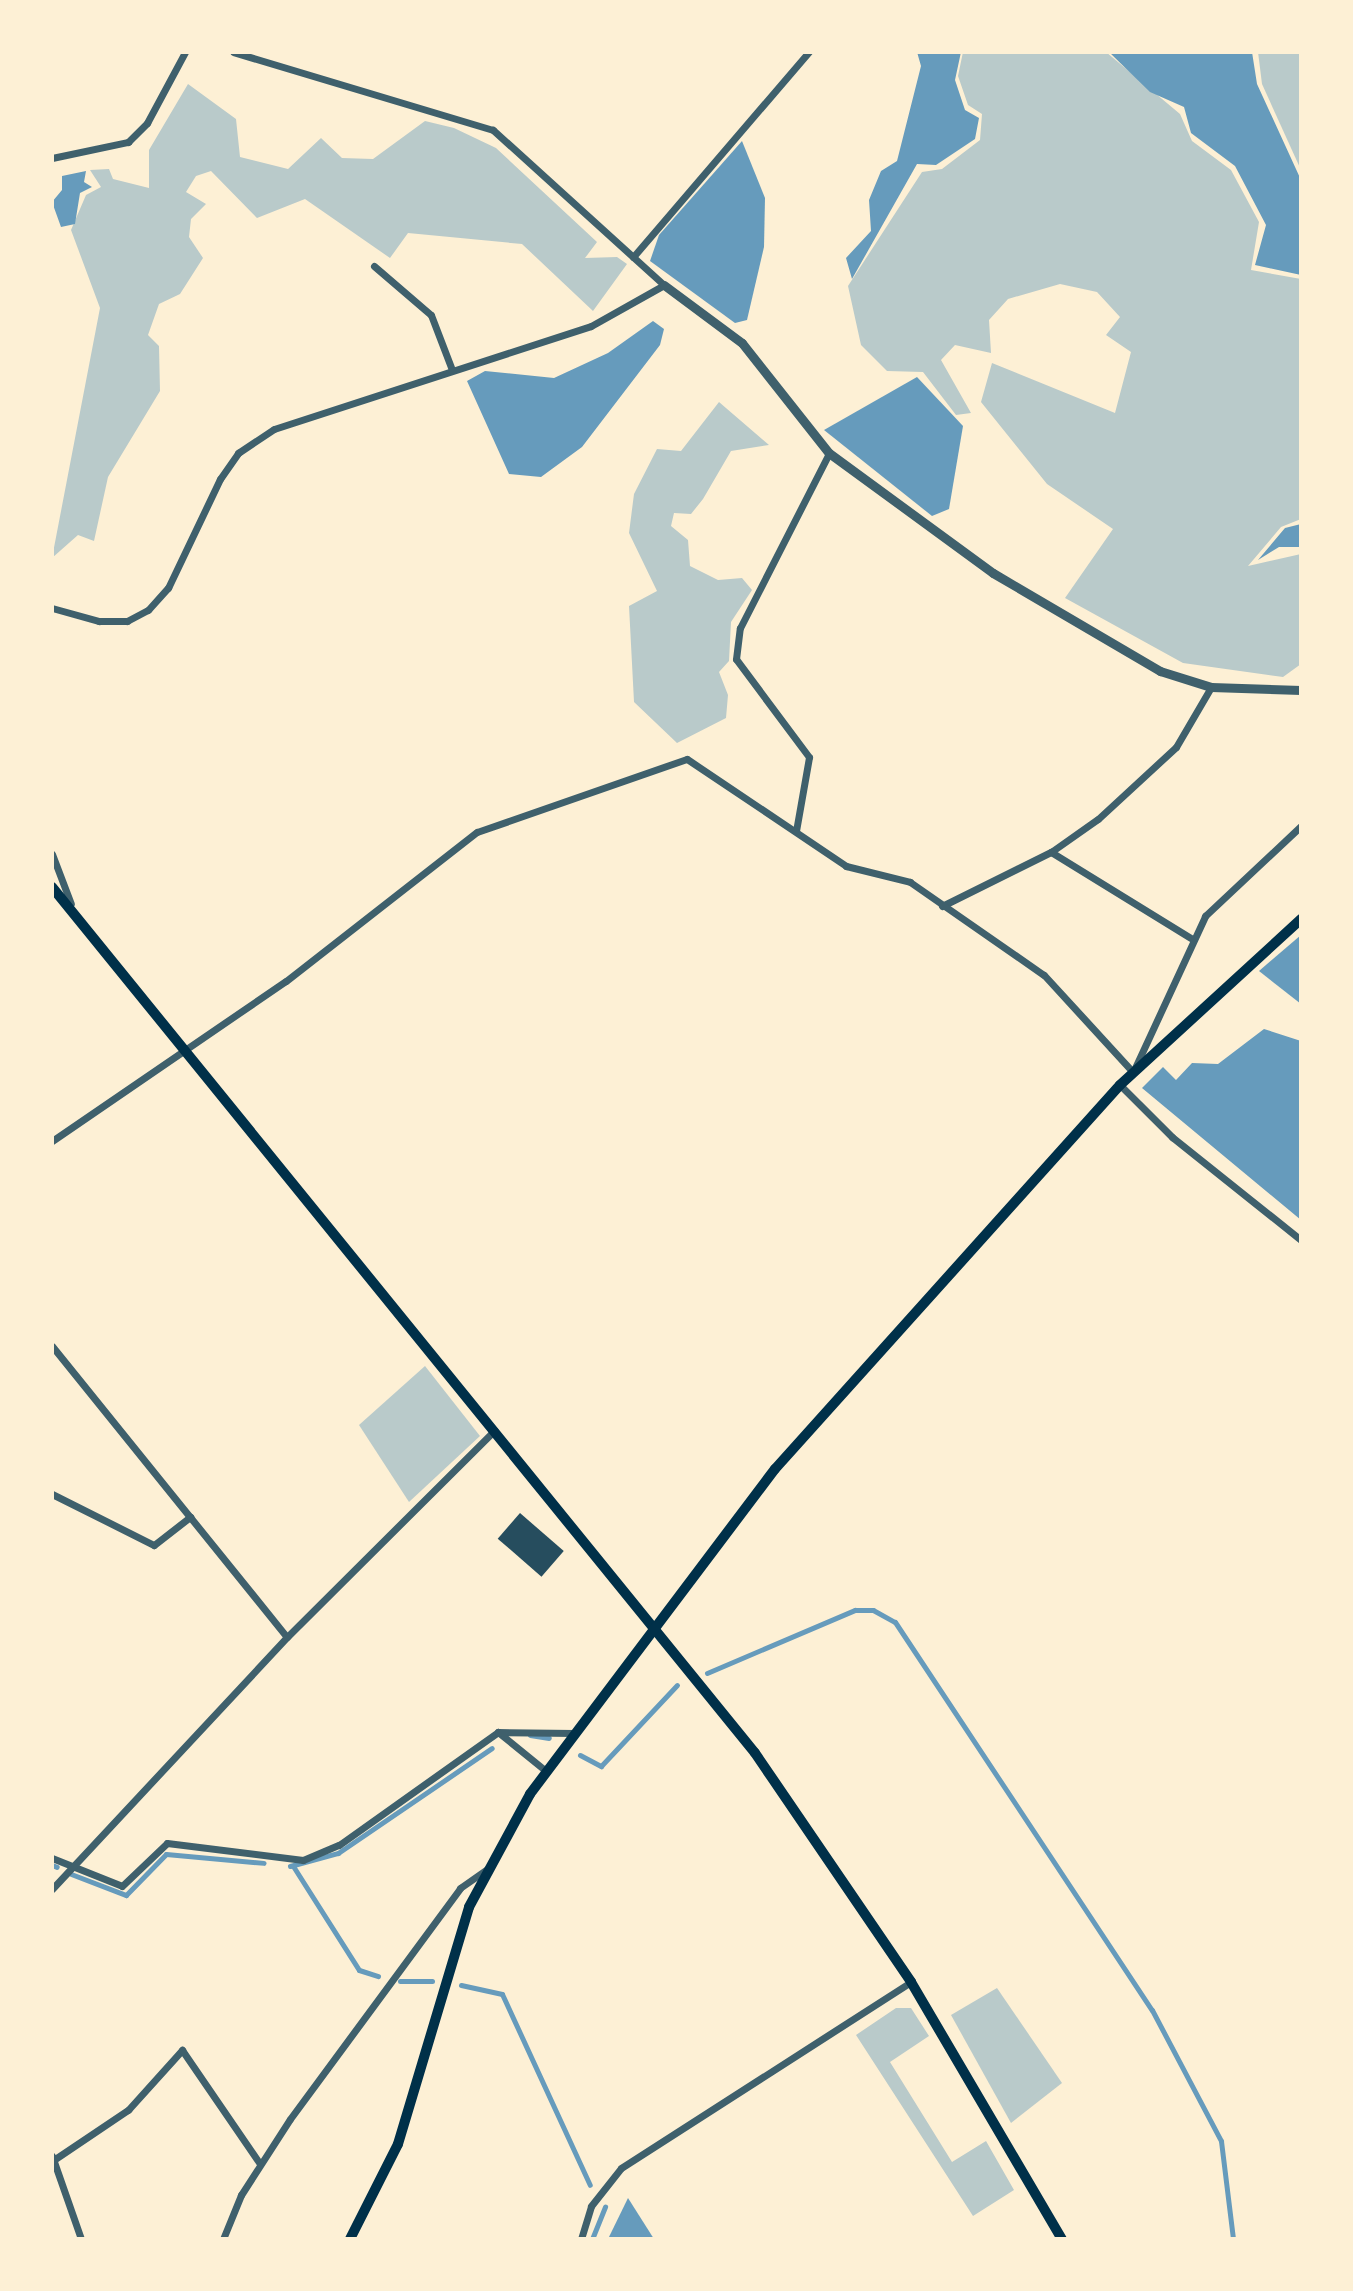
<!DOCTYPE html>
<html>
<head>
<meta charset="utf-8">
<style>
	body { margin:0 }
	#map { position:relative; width:1353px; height:2291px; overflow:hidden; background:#fdf0d5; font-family:"Nunito Sans",sans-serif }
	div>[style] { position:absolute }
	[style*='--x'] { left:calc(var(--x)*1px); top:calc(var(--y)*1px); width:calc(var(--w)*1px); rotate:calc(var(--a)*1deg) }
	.green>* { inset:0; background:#b9caca }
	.water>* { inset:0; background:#669bbc }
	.stream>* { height:5px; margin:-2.5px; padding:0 2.5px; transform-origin:2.5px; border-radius:2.5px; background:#669bbc }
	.building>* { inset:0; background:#264d5e; transform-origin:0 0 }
	.minor>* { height:7px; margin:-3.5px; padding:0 3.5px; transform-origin:3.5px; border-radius:3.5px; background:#3f606c }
	.tertiary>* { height:9px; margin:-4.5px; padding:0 4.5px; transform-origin:4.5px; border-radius:4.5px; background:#3f606c }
	.secondary>* { height:10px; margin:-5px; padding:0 5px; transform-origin:5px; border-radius:5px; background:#003049 }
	span { translate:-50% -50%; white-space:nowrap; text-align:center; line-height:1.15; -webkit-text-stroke:7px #fdf0d5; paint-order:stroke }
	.frame { position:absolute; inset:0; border:54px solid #fdf0d5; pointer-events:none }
</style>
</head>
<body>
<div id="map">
	<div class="green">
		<div style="clip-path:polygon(963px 52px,1106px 52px,1180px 114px,1192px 141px,1231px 170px,1259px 222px,1251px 270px,1301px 279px,1301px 519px,1281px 527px,1248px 566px,1301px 554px,1301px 664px,1283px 677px,1183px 663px,1065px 598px,1113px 529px,1047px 484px,981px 402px,992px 363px,1115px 413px,1131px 352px,1106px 335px,1120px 317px,1097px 292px,1060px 284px,1008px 299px,989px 320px,991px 353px,955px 345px,941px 360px,971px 413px,956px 415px,923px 372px,887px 371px,861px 345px,848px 286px,922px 172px,942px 169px,980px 140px,982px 114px,968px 105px,958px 76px)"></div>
		<div style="clip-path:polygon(1258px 52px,1301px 52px,1301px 170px,1262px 84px)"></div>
		<div style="clip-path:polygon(188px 84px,236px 119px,240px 157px,288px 169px,321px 138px,342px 158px,373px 159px,425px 121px,454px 128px,496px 148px,597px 242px,585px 258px,617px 257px,627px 264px,593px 311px,522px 244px,408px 233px,390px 258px,305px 199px,257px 218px,211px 171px,196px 176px,186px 192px,206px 204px,191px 219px,189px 237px,203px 258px,180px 294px,159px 304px,148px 335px,159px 346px,160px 391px,108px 477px,94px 541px,78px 535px,52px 558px,100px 308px,71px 230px,86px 195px,101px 187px,90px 170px,109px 169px,113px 179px,149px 188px,149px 150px)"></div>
		<div style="clip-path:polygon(719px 402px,769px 445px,731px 451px,703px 499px,691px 514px,674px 513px,671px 526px,688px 540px,690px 566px,718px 580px,742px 578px,752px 590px,731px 622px,729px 661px,719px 672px,728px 695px,726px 718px,677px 743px,634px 702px,629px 606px,657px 591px,629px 533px,634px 494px,657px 449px,681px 451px)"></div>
		<div style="clip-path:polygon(425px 1366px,480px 1436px,409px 1502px,359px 1425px)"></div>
		<div style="clip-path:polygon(997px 1988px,1062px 2083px,1011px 2123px,951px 2015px)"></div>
		<div style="clip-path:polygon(896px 2008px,911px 2008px,929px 2036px,890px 2062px,952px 2162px,986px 2141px,1014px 2190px,973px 2216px,856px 2035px)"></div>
	</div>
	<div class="water">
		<div style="clip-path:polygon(917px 52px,961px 52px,955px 80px,965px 110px,979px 118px,975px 139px,936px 165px,917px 164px,852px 279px,846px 258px,871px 231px,869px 200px,881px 171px,897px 161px,921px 66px)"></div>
		<div style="clip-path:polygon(1109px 52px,1252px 52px,1257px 84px,1301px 180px,1301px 275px,1255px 265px,1266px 225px,1235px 166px,1191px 133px,1184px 107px,1150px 92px)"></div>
		<div style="clip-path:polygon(742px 141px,765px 198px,764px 247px,747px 320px,735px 323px,650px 261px,659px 235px)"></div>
		<div style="clip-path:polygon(86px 171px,84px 182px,92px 187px,80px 193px,75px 224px,61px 227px,52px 202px,62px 190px,62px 176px)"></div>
		<div style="clip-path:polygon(653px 321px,664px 329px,660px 345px,582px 447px,541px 477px,509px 474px,467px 381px,485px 371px,554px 378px,608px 353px)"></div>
		<div style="clip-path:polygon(917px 377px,963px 426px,949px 509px,932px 516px,824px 430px)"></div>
		<div style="clip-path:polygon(1301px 524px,1301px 547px,1279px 547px,1258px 560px,1285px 528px)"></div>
		<div style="clip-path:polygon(1301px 935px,1301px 1004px,1259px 971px)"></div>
		<div style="clip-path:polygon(1264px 1029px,1301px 1041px,1301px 1220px,1142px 1088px,1163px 1067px,1176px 1080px,1192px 1063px,1218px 1064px)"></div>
		<div style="clip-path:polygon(628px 2198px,654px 2239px,608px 2239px)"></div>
	</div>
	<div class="stream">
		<div style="--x:707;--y:1673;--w:161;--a:-23.1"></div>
		<div style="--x:855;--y:1610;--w:18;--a:0"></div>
		<div style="--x:873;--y:1610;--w:25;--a:29"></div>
		<div style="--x:895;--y:1622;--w:465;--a:56.5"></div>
		<div style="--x:1152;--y:2010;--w:148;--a:62.2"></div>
		<div style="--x:1221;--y:2141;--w:99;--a:83"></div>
		<div style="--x:530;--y:1735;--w:19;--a:9"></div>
		<div style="--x:580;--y:1755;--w:24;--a:28"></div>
		<div style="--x:601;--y:1766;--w:111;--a:-46.8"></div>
		<div style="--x:52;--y:1865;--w:5;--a:22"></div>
		<div style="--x:290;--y:1866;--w:50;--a:-15.2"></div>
		<div style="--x:338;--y:1853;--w:186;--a:-34.3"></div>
		<div style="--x:293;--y:1866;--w:123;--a:57.6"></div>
		<div style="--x:359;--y:1970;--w:20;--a:18"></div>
		<div style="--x:71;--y:1874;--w:59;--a:20.9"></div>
		<div style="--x:126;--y:1895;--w:57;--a:-45.7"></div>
		<div style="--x:166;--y:1854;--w:98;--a:5.2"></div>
		<div style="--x:400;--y:1981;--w:32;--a:0"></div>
		<div style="--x:461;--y:1985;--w:42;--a:12.4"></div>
		<div style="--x:502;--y:1994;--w:210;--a:65.3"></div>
		<div style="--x:592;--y:2239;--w:35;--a:-68"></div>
	</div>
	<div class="building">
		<div style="left:520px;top:1513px;width:58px;height:34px;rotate:41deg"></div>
	</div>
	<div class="minor">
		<div style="--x:52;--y:158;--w:78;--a:-11.9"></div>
		<div style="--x:128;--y:142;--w:27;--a:-45"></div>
		<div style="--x:147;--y:123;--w:81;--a:-61.8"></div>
		<div style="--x:633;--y:257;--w:270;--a:-49.4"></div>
		<div style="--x:374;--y:266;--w:75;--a:40.7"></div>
		<div style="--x:431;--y:315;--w:59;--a:69.1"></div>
		<div style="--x:52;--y:608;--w:49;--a:15.5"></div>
		<div style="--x:99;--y:621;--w:28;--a:0"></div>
		<div style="--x:127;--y:621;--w:24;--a:-28"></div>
		<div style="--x:148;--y:610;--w:30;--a:-48"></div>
		<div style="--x:168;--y:588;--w:121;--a:-64.5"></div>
		<div style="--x:220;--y:479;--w:32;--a:-55"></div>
		<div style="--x:238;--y:453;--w:43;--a:-33.7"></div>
		<div style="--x:274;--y:429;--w:333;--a:-18"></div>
		<div style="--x:591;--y:326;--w:84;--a:-29.3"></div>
		<div style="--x:664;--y:285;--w:231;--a:-137.8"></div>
		<div style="--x:493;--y:130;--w:271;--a:-163.3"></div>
		<div style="--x:796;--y:831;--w:75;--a:-80"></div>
		<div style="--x:809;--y:757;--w:122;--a:-126.7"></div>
		<div style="--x:736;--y:659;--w:31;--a:-83"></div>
		<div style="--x:740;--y:628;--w:196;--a:-63"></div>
		<div style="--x:1051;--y:852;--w:164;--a:31.6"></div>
		<div style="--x:52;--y:854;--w:53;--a:69.2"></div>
		<div style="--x:942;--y:906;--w:122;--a:-26.4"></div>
		<div style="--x:1051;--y:852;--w:57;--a:-35.1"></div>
		<div style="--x:1098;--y:819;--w:106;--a:-42.7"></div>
		<div style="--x:1176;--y:747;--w:69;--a:-59.7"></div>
		<div style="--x:1134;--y:1070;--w:170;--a:-65.2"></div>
		<div style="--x:1205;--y:916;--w:132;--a:-43.2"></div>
		<div style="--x:1120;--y:1085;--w:74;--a:45"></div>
		<div style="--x:1172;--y:1137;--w:165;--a:38.6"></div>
		<div style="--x:52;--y:1141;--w:283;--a:-34.4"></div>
		<div style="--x:286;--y:981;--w:242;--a:-38"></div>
		<div style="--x:477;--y:832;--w:222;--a:-19.2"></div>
		<div style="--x:687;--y:759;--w:192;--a:33.9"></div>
		<div style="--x:846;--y:866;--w:66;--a:14"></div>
		<div style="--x:910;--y:882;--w:163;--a:34.8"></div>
		<div style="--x:1044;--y:975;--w:132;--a:47.5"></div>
		<div style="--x:52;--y:1346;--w:220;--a:51.1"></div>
		<div style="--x:52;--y:1494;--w:114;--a:26.6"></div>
		<div style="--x:154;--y:1545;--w:46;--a:-37.9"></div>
		<div style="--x:190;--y:1517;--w:154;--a:51.1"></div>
		<div style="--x:287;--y:1637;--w:293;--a:-44.9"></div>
		<div style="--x:498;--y:1732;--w:62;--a:39.1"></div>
		<div style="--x:52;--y:1858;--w:75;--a:21.8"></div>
		<div style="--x:122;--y:1886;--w:62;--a:-43.7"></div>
		<div style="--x:167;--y:1843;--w:137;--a:7.1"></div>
		<div style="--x:303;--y:1860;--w:39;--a:-23"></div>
		<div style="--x:339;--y:1845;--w:195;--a:-35.4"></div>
		<div style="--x:498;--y:1732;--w:76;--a:0.8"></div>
		<div style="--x:52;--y:1889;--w:345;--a:-47"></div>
		<div style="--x:52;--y:2156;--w:88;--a:70.7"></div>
		<div style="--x:52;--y:2161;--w:92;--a:-33.9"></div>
		<div style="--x:128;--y:2110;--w:81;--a:-48"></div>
		<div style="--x:182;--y:2050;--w:138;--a:55.6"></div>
		<div style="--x:223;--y:2239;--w:48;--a:-67.8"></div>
		<div style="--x:241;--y:2195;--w:90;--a:-57.2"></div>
		<div style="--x:290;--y:2119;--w:287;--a:-53.6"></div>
		<div style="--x:460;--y:1888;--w:33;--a:-35"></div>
		<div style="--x:581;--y:2239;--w:34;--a:-73"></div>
		<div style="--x:591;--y:2206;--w:48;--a:-51.7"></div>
		<div style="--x:621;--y:2168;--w:345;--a:-32.7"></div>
	</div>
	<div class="tertiary">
		<div style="--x:664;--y:285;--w:97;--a:36.6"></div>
		<div style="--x:742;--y:343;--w:140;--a:51.7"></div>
		<div style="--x:829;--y:453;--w:203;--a:36.2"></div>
		<div style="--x:993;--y:573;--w:194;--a:30.4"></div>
		<div style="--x:1160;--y:671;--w:53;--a:17.4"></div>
		<div style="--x:1211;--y:687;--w:90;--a:1.9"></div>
	</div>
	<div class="secondary">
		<div style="--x:52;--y:887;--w:1115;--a:50.93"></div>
		<div style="--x:755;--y:1753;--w:277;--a:55.7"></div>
		<div style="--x:911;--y:1982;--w:298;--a:59.6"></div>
		<div style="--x:350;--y:2239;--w:106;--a:-63.2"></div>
		<div style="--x:398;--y:2144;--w:247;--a:-73.3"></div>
		<div style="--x:469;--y:1907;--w:128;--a:-61.6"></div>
		<div style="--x:530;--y:1794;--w:407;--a:-53"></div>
		<div style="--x:775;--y:1469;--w:516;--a:-48.06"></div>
		<div style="--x:1120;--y:1085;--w:246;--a:-42.5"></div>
	</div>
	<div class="frame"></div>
</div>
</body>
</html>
